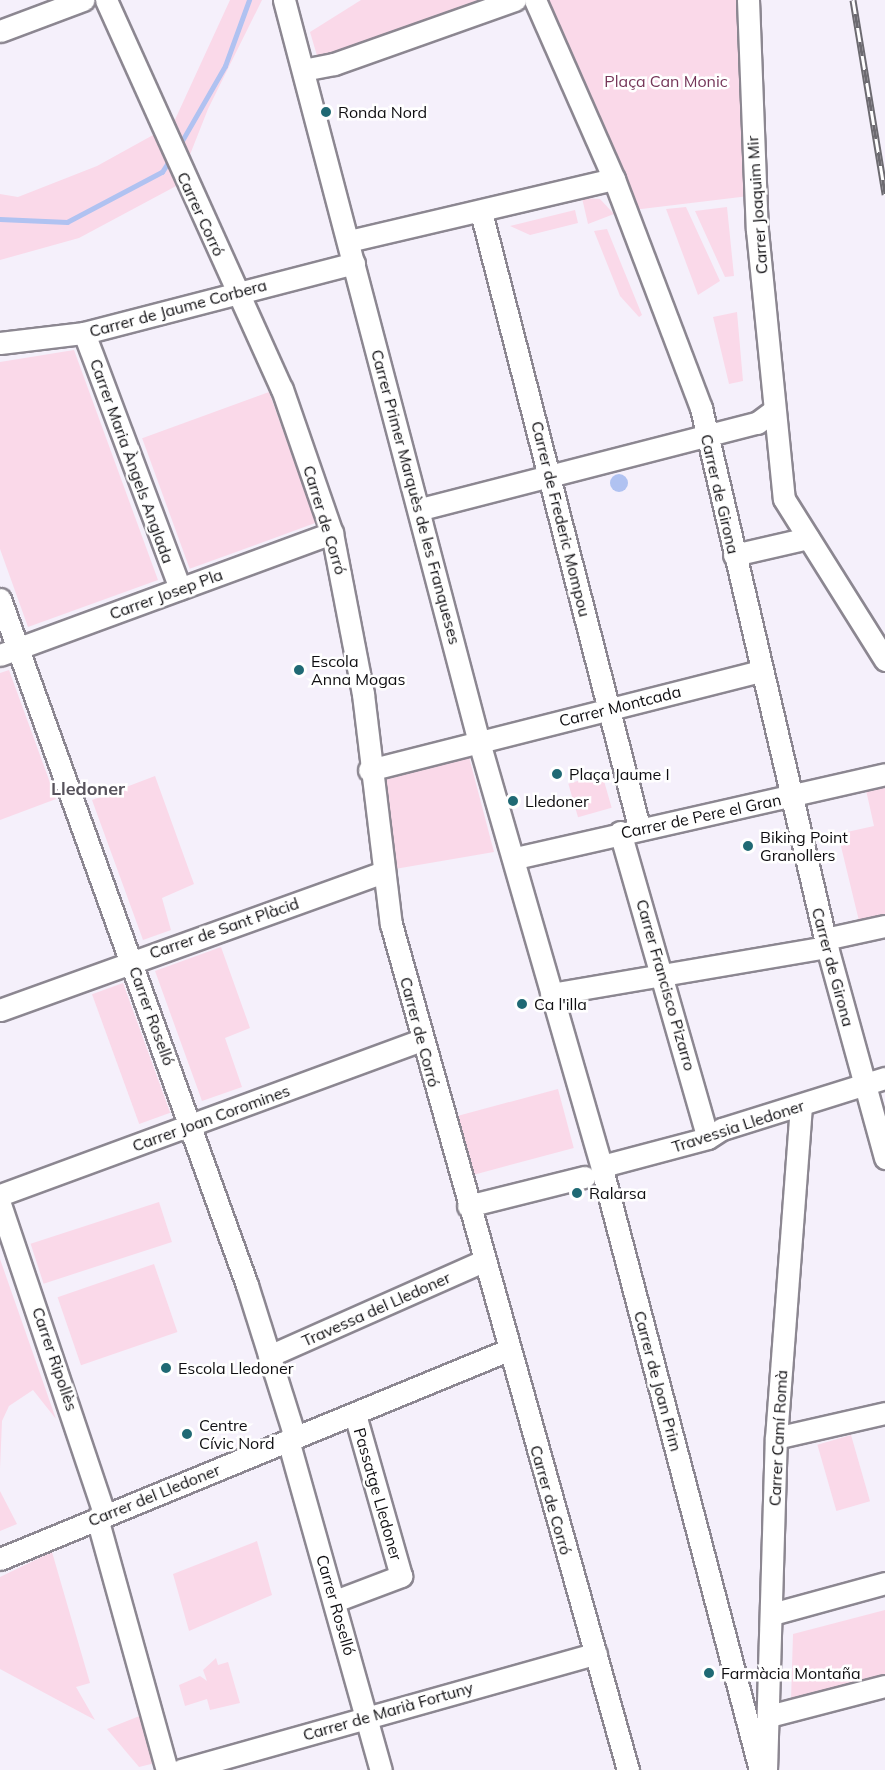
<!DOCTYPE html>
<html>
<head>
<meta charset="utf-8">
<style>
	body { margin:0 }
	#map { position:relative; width:885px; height:1770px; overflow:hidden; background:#f5f0fb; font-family:Mulish,sans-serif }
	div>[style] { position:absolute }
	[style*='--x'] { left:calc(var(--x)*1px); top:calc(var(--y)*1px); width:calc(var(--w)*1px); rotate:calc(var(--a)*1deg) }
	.green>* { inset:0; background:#fad9e9; transform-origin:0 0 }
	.water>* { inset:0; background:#b0c2f1 }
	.round { border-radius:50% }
	.stream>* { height:4.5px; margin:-2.25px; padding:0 2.25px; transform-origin:2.25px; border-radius:2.25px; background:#b0c2f1 }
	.roads { filter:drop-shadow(2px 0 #8c8791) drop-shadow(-2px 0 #8c8791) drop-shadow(0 2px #8c8791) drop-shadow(0 -2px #8c8791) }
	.minor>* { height:21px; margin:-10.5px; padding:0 10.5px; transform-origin:10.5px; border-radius:10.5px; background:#fff }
	.rail>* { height:7px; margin-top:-3.5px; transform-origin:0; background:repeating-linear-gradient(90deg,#fff 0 14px,#6c6a70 0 28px); box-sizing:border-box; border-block:2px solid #6c6a70 }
	.dots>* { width:16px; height:16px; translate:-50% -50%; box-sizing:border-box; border:3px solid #fff; border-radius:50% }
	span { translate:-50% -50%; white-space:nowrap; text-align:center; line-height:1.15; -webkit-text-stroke:5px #fff; paint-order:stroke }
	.park-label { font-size:16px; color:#753659 }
	.poi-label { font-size:16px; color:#0e0d10 }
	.left { translate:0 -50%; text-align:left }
	.street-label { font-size:16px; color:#0e0d10 }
	.neighbourhood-label { font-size:18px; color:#57535c; font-weight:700 }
</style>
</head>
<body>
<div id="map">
	<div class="green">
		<div style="clip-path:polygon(230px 0,262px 0,208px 109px,178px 185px,79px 238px,0 260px,0 194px,18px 197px,97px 166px,173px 124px)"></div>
		<div style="clip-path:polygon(361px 0,493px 0,318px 59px,310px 32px)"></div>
		<div style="clip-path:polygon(547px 0,746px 0,749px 196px,633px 210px)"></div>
		<div style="clip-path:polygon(582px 198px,600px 199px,614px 214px,588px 224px)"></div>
		<div style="clip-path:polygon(686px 207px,720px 281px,698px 295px,666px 209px)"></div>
		<div style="clip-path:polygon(727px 207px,734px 276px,725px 277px,695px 211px)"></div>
		<div style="clip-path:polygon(575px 210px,578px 223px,530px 235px,510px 226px)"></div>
		<div style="clip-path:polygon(607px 229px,642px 315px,639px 317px,620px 296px,594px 231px)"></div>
		<div style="clip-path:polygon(737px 312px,743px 381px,729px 384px,713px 317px)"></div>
		<div style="clip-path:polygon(74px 350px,158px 580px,28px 627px,0 549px,0 362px)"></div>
		<div style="left:269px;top:392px;width:139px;height:135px;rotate:70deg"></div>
		<div style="clip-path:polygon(9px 670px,56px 799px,0 820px,0 673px)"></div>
		<div style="clip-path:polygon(469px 757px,494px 852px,389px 870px,380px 779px)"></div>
		<div style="left:602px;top:774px;width:35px;height:35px;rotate:74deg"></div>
		<div style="clip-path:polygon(155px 776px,194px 884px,162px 898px,171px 930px,143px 940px,92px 800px)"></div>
		<div style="clip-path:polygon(885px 786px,885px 915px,859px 921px,838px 834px,874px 826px,866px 790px)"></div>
		<div style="clip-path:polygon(221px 947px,250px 1028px,225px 1038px,242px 1087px,202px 1101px,155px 971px)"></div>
		<div style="left:123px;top:983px;width:138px;height:33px;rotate:70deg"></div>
		<div style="left:558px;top:1089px;width:61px;height:109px;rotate:75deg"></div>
		<div style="left:159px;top:1202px;width:42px;height:135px;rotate:72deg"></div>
		<div style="clip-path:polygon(0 1259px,56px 1419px,33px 1390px,9px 1406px,2px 1421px,0 1469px)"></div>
		<div style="left:154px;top:1264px;width:72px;height:102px;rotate:71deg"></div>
		<div style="left:851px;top:1435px;width:69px;height:35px;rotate:74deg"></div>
		<div style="clip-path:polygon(0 1491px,17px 1524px,0 1531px)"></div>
		<div style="clip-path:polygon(257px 1541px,272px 1595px,189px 1631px,173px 1574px)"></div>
		<div style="clip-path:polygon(52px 1552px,90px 1683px,76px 1687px,95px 1720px,0 1669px,0 1577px)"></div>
		<div style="clip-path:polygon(885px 1610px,885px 1676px,791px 1700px,793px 1634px)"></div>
		<div style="clip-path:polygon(216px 1658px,218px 1665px,228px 1662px,240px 1703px,210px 1710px,207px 1699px,185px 1706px,179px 1685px,200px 1676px,207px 1681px,203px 1670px)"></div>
		<div style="clip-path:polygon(142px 1715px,155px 1763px,139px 1767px,107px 1729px)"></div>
	</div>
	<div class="water">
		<div class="round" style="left:610px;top:474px;width:18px;height:18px"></div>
	</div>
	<div class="stream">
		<div style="--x:179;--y:146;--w:92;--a:-60.1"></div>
		<div style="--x:225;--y:66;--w:70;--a:-70"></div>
		<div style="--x:0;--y:219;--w:67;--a:2.6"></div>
		<div style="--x:67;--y:222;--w:107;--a:-27.8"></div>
		<div style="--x:162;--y:172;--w:17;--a:-57"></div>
	</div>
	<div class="roads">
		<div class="minor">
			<div style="--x:106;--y:0;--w:427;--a:65.7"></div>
			<div style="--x:282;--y:389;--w:152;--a:70.9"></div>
			<div style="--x:332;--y:533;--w:164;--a:79.1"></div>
			<div style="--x:363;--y:694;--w:232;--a:83.1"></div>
			<div style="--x:391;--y:924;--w:879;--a:74.35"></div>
			<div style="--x:284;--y:0;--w:767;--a:75.28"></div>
			<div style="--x:479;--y:742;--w:444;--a:73.9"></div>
			<div style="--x:602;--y:1169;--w:621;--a:75.27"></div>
			<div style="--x:535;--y:0;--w:196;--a:66.2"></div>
			<div style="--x:614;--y:179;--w:245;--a:69.2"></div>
			<div style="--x:701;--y:408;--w:554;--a:76.84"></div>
			<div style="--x:827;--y:947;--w:219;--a:74.6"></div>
			<div style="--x:748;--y:0;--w:230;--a:87.8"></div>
			<div style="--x:757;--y:230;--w:270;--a:84.3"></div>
			<div style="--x:784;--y:499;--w:190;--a:57.9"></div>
			<div style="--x:0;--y:31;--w:89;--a:-20.5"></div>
			<div style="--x:303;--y:70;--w:32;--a:-11"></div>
			<div style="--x:334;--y:64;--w:192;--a:-19.5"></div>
			<div style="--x:481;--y:212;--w:635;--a:75.59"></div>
			<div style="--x:349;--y:241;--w:272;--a:-13.2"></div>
			<div style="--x:84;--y:333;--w:273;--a:69.4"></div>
			<div style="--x:0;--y:343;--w:85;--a:-6.8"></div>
			<div style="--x:84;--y:333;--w:279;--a:-14.5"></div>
			<div style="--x:421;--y:509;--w:347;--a:-14.4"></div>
			<div style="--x:757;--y:423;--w:21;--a:-37"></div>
			<div style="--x:734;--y:555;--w:76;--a:-12.9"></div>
			<div style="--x:0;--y:599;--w:729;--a:70.2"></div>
			<div style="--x:247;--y:1285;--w:159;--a:72.5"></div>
			<div style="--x:0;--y:655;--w:354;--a:-20.2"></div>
			<div style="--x:369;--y:770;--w:404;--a:-14.2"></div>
			<div style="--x:620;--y:832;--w:318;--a:74"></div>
			<div style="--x:516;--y:858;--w:378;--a:-12.8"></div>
			<div style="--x:825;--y:939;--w:61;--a:-12.2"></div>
			<div style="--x:551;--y:994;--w:280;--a:-9.7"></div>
			<div style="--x:0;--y:1010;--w:405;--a:-19.8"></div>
			<div style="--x:610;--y:1164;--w:101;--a:-14.9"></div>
			<div style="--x:708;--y:1138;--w:17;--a:-33"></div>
			<div style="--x:722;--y:1129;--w:171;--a:-17.4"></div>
			<div style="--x:0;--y:1195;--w:450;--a:-20.2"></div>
			<div style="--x:0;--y:1204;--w:329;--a:71.4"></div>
			<div style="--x:468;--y:1206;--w:120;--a:-14"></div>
			<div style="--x:269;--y:1356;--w:234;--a:-23.9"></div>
			<div style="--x:776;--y:1438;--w:112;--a:-12.9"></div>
			<div style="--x:288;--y:1440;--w:343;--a:74.3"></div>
			<div style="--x:97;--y:1518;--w:262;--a:74.5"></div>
			<div style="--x:0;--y:1559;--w:549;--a:-22.36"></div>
			<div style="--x:335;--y:1601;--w:71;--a:-20.7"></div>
			<div style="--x:401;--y:1576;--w:168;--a:-105.9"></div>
			<div style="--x:772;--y:1614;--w:117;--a:-15.3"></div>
			<div style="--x:769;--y:1716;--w:120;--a:-14.5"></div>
			<div style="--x:181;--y:1770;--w:431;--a:-15.7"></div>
			<div style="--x:766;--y:1770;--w:332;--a:-88.3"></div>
			<div style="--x:776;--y:1438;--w:333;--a:-85.7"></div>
		</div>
	</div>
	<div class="rail">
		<div style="--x:853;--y:0;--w:197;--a:80.6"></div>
	</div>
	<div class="dots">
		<div style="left:326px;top:112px;background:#1f6974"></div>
		<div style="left:299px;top:670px;background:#1f6974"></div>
		<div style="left:557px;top:774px;background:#1f6974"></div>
		<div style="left:513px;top:801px;background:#1f6974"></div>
		<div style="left:748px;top:846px;background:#1f6974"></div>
		<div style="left:522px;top:1004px;background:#1f6974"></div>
		<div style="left:577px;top:1193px;background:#1f6974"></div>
		<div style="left:166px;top:1368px;background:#1f6974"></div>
		<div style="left:187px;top:1434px;background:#1f6974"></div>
		<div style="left:709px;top:1673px;background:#1f6974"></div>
	</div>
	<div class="park-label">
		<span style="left:666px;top:81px">Plaça Can Monic</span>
	</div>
	<div class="poi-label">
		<span class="left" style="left:338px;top:112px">Ronda Nord</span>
		<span class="left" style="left:311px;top:670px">Escola<br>Anna Mogas</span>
		<span class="left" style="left:569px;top:774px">Plaça Jaume I</span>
		<span class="left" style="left:525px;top:801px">Lledoner</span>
		<span class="left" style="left:760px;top:846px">Biking Point<br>Granollers</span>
		<span class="left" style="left:534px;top:1004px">Ca l'illa</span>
		<span class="left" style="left:589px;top:1193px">Ralarsa</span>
		<span class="left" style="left:178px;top:1368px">Escola Lledoner</span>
		<span class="left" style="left:199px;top:1434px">Centre<br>Cívic Nord</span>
		<span class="left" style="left:721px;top:1673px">Farmàcia Montaña</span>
	</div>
	<div class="street-label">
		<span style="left:757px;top:205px;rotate:-94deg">Carrer Joaquim Mir</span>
		<span style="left:201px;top:214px;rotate:65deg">Carrer Corró</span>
		<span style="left:178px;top:308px;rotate:-15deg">Carrer de Jaume Corbera</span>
		<span style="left:132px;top:461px;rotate:70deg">Carrer Maria Àngels Anglada</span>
		<span style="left:720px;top:494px;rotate:77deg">Carrer de Girona</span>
		<span style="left:416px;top:497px;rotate:75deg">Carrer Primer Marquès de les Franqueses</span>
		<span style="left:561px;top:519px;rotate:76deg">Carrer de Frederic Mompou</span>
		<span style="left:325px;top:520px;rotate:73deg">Carrer de Corró</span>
		<span style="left:166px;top:594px;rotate:-20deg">Carrer Josep Pla</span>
		<span style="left:620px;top:706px;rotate:-14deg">Carrer Montcada</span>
		<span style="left:701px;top:816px;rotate:-12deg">Carrer de Pere el Gran</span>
		<span style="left:224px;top:928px;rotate:-19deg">Carrer de Sant Plàcid</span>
		<span style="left:833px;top:967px;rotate:75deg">Carrer de Girona</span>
		<span style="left:666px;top:985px;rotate:74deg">Carrer Francisco Pizarro</span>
		<span style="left:152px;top:1016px;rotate:70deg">Carrer Roselló</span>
		<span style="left:420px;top:1032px;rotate:75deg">Carrer de Corró</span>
		<span style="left:211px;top:1118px;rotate:-20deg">Carrer Joan Coromines</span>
		<span style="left:738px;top:1126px;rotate:-18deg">Travessia Lledoner</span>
		<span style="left:376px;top:1309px;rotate:-24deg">Travessa del Lledoner</span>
		<span style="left:55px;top:1359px;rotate:71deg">Carrer Ripollès</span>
		<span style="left:658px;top:1381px;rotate:75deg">Carrer de Joan Prim</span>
		<span style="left:778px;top:1438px;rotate:-87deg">Carrer Camí Romà</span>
		<span style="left:378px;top:1494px;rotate:74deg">Passatge Lledoner</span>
		<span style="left:154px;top:1495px;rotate:-22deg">Carrer del Lledoner</span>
		<span style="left:551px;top:1500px;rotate:74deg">Carrer de Corró</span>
		<span style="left:336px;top:1605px;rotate:74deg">Carrer Roselló</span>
		<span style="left:388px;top:1711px;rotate:-16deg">Carrer de Marià Fortuny</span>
	</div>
	<div class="neighbourhood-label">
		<span style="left:88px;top:789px">Lledoner</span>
	</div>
</div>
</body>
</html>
